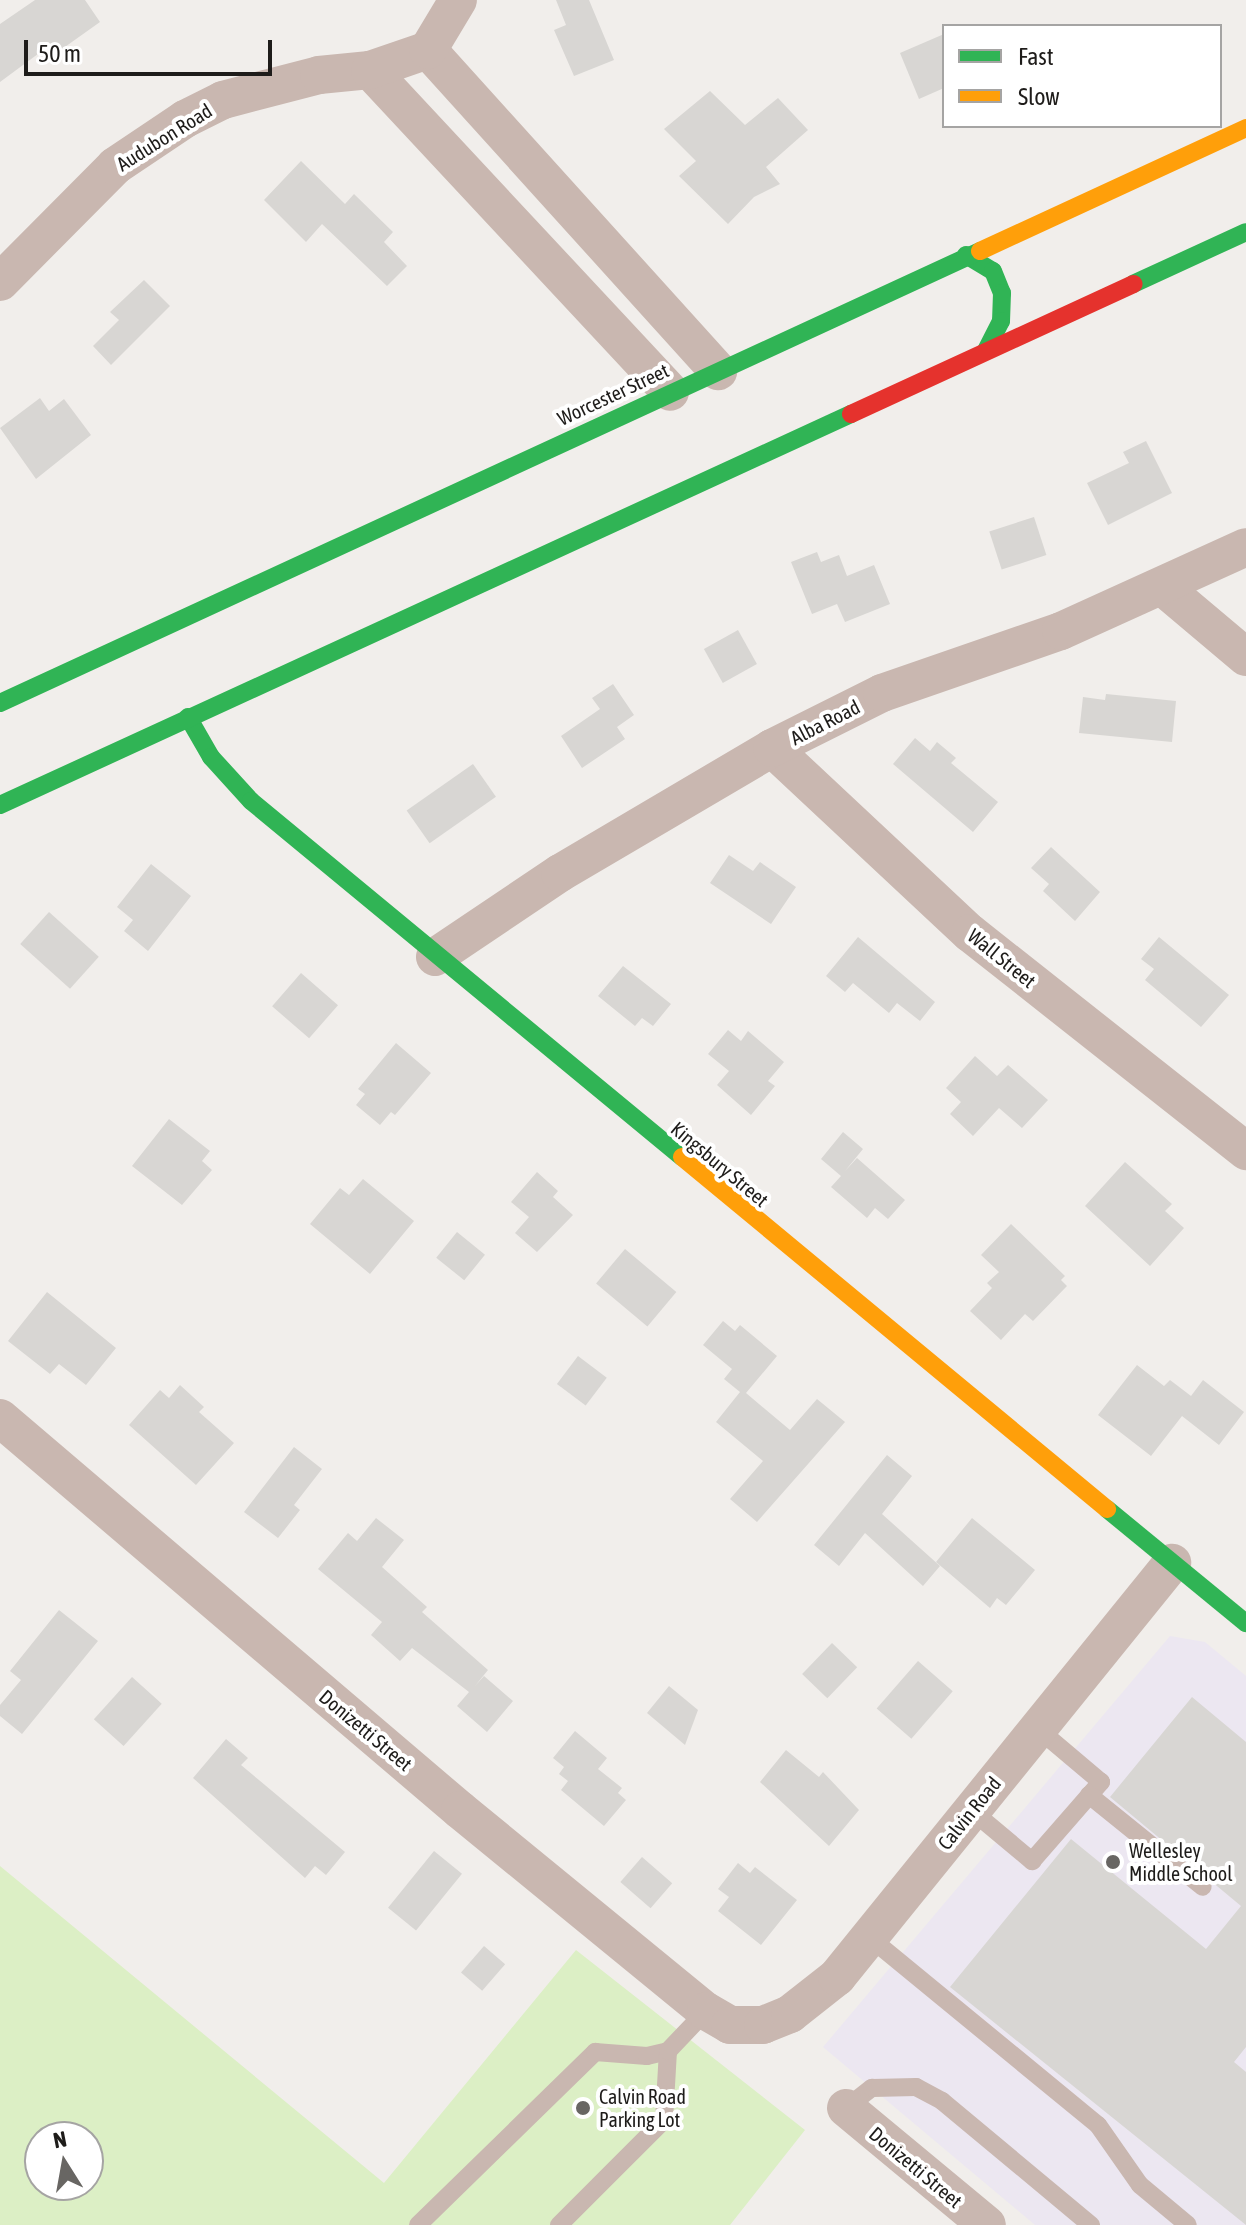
<!DOCTYPE html>
<html>
<head>
<meta charset="utf-8">
<style>
	body { margin:0 }
	#map { position:relative; width:1246px; height:2225px; overflow:hidden; background:#f1eeeb; font-family:"Asap Condensed",sans-serif }
	div>[style] { position:absolute }
	[style*='--x'] { left:calc(var(--x)*1px); top:calc(var(--y)*1px); width:calc(var(--w)*1px); rotate:calc(var(--a)*1deg) }
	.education>* { inset:0; background:#ece7f1 }
	.green>* { inset:0; background:#dcefc5 }
	.building>* { inset:0; background:#d8d6d3; transform-origin:0 0 }
	.lane>* { height:18px; margin:-9px; padding:0 9px; transform-origin:9px; border-radius:9px; background:#c9b7b0 }
	.street>* { height:38px; margin:-19px; padding:0 19px; transform-origin:19px; border-radius:19px; background:#c9b7b0 }
	.fast>* { height:18px; margin:-9px; padding:0 9px; transform-origin:9px; border-radius:9px; background:#30b455 }
	.slow>* { height:18px; margin:-9px; padding:0 9px; transform-origin:9px; border-radius:9px; background:#ff9f0a }
	.jam>* { height:18px; margin:-9px; padding:0 9px; transform-origin:9px; border-radius:9px; background:#e5322d }
	.dots>* { width:22px; height:22px; translate:-50% -50%; box-sizing:border-box; border:4px solid #fff; border-radius:50% }
	span { translate:-50% -50%; white-space:nowrap; text-align:center; line-height:1.15; -webkit-text-stroke:8px #fff; paint-order:stroke }
	.street-label { font-size:20px; color:#1e1c1a }
	.poi-label { font-size:20px; color:#1e1c1a }
	.left { translate:0 -50%; text-align:left }
	.legend { position:absolute; left:942px; top:24px; width:280px; height:104px; box-sizing:border-box; background:#fff; border:2px solid #a5a4a3; margin:0; padding:10px 14px; list-style:none; font-size:24px; color:#1e1c1a }
	.legend li { display:flex; align-items:center; gap:16px; height:40px }
	.legend b { width:40px; border:2px solid #a5a4a3 }
	.north { position:absolute; left:24px; top:2121px; width:80px; height:80px; box-sizing:border-box; background:#fff; border:2px solid #a5a4a3; border-radius:50%; rotate:349deg; font-size:22px; font-weight:700; line-height:32px; text-align:center; color:#1e1c1a }
	.north::after { content:''; display:block; margin:auto; width:28px; height:36px; background:#686663; clip-path:polygon(50% 0,100% 100%,50% 72%,0 100%) }
	.scale { position:absolute; left:24px; top:40px; width:248px; height:36px; box-sizing:border-box; border:4px solid #1e1c1a; border-top:0; padding-left:10px; font-size:24px; line-height:28px; white-space:nowrap; color:#1e1c1a; -webkit-text-stroke:6px #fff; paint-order:stroke }
</style>
</head>
<body>
<div id="map">
	<div class="education">
		<div style="clip-path:polygon(1170px 1636px,1205px 1642px,1246px 1676px,1246px 2225px,1035px 2225px,823px 2047px)"></div>
	</div>
	<div class="green">
		<div style="clip-path:polygon(evenodd,0 1866px,384px 2183px,576px 1950px,805px 2130px,730px 2225px,0 2225px,0 1866px,40px 2137px,88px 2137px,88px 2185px,40px 2185px,40px 2137px)"></div>
	</div>
	<div class="building">
		<div style="clip-path:polygon(35px 0,85px 0,100px 22px,48px 59px,42px 51px,0 82px,0 24px)"></div>
		<div style="clip-path:polygon(556px 0,589px 0,614px 60px,574px 76px,554px 30px,566px 25px)"></div>
		<div style="clip-path:polygon(944px 34px,944px 88px,919px 99px,900px 53px)"></div>
		<div style="clip-path:polygon(710px 91px,745px 125px,778px 98px,808px 130px,766px 167px,780px 184px,754px 197px,728px 224px,679px 176px,696px 161px,664px 129px)"></div>
		<div style="clip-path:polygon(301px 161px,345px 204px,354px 194px,393px 232px,384px 242px,407px 266px,387px 286px,322px 224px,306px 242px,264px 200px)"></div>
		<div style="clip-path:polygon(144px 280px,170px 306px,111px 365px,93px 346px,119px 320px,110px 312px)"></div>
		<div style="clip-path:polygon(40px 398px,49px 411px,64px 399px,91px 435px,36px 479px,0 428px)"></div>
		<div style="clip-path:polygon(1146px 441px,1172px 493px,1108px 525px,1087px 483px,1129px 463px,1123px 452px)"></div>
		<div style="left:1034px;top:517px;width:40px;height:47px;rotate:72deg"></div>
		<div style="clip-path:polygon(817px 552px,821px 562px,839px 555px,847px 576px,874px 565px,890px 604px,845px 622px,837px 604px,812px 614px,791px 562px)"></div>
		<div style="left:738px;top:630px;width:39px;height:39px;rotate:61deg"></div>
		<div style="clip-path:polygon(613px 684px,634px 715px,617px 727px,625px 739px,582px 768px,561px 736px,600px 709px,592px 698px)"></div>
		<div style="clip-path:polygon(1106px 694px,1176px 701px,1172px 742px,1079px 733px,1083px 697px,1105px 700px)"></div>
		<div style="clip-path:polygon(915px 738px,930px 751px,937px 742px,956px 758px,951px 763px,998px 802px,973px 832px,893px 764px)"></div>
		<div style="left:473px;top:764px;width:40px;height:81px;rotate:55deg"></div>
		<div style="clip-path:polygon(1051px 847px,1100px 892px,1075px 921px,1043px 891px,1049px 884px,1031px 868px)"></div>
		<div style="clip-path:polygon(729px 855px,753px 871px,760px 862px,796px 887px,771px 924px,710px 883px)"></div>
		<div style="clip-path:polygon(151px 864px,191px 896px,148px 951px,124px 931px,133px 920px,117px 907px)"></div>
		<div style="left:49px;top:912px;width:67px;height:43px;rotate:42deg"></div>
		<div style="clip-path:polygon(858px 937px,935px 1002px,920px 1021px,897px 1003px,889px 1013px,853px 983px,845px 992px,826px 976px)"></div>
		<div style="clip-path:polygon(1159px 937px,1229px 995px,1201px 1027px,1145px 980px,1154px 969px,1141px 959px)"></div>
		<div style="clip-path:polygon(623px 966px,671px 1004px,653px 1026px,642px 1018px,635px 1026px,598px 996px)"></div>
		<div style="left:301px;top:973px;width:49px;height:44px;rotate:41deg"></div>
		<div style="clip-path:polygon(728px 1030px,741px 1041px,748px 1031px,784px 1062px,768px 1081px,775px 1086px,751px 1115px,717px 1085px,729px 1071px,708px 1054px)"></div>
		<div style="clip-path:polygon(396px 1043px,431px 1073px,395px 1115px,391px 1112px,380px 1125px,356px 1105px,365px 1094px,358px 1089px)"></div>
		<div style="clip-path:polygon(975px 1056px,997px 1076px,1008px 1065px,1048px 1100px,1022px 1128px,999px 1108px,973px 1136px,950px 1114px,961px 1102px,946px 1088px)"></div>
		<div style="clip-path:polygon(169px 1119px,210px 1151px,202px 1161px,212px 1170px,182px 1205px,132px 1166px)"></div>
		<div style="clip-path:polygon(843px 1132px,863px 1149px,845px 1171px,857px 1158px,905px 1200px,888px 1219px,875px 1208px,867px 1218px,831px 1187px,841px 1176px,821px 1159px)"></div>
		<div style="clip-path:polygon(1125px 1162px,1172px 1204px,1165px 1211px,1184px 1228px,1150px 1266px,1085px 1206px)"></div>
		<div style="clip-path:polygon(537px 1172px,558px 1191px,553px 1197px,573px 1215px,537px 1252px,515px 1233px,529px 1217px,511px 1202px)"></div>
		<div style="clip-path:polygon(363px 1179px,414px 1221px,370px 1274px,310px 1224px,340px 1188px,349px 1195px)"></div>
		<div style="clip-path:polygon(1011px 1224px,1065px 1276px,1061px 1280px,1067px 1286px,1033px 1321px,1025px 1314px,1001px 1340px,970px 1311px,992px 1288px,987px 1283px,999px 1272px,981px 1255px)"></div>
		<div style="left:457px;top:1232px;width:36px;height:33px;rotate:39deg"></div>
		<div style="left:625px;top:1249px;width:67px;height:45px;rotate:40deg"></div>
		<div style="clip-path:polygon(47px 1292px,116px 1348px,86px 1385px,59px 1364px,50px 1374px,8px 1341px)"></div>
		<div style="clip-path:polygon(723px 1321px,735px 1331px,740px 1325px,777px 1356px,746px 1393px,790px 1430px,817px 1399px,845px 1422px,757px 1522px,730px 1499px,763px 1461px,716px 1422px,740px 1392px,724px 1379px,732px 1369px,703px 1345px)"></div>
		<div style="left:578px;top:1356px;width:36px;height:35px;rotate:37deg"></div>
		<div style="clip-path:polygon(1137px 1365px,1164px 1386px,1170px 1380px,1191px 1396px,1203px 1380px,1244px 1412px,1219px 1445px,1182px 1416px,1151px 1456px,1098px 1415px)"></div>
		<div style="clip-path:polygon(180px 1385px,204px 1407px,199px 1412px,234px 1443px,196px 1485px,129px 1425px,160px 1390px,169px 1398px)"></div>
		<div style="clip-path:polygon(294px 1447px,322px 1469px,294px 1505px,300px 1510px,278px 1538px,244px 1512px)"></div>
		<div style="clip-path:polygon(887px 1455px,912px 1476px,882px 1514px,940px 1566px,923px 1586px,865px 1533px,839px 1566px,814px 1545px)"></div>
		<div style="clip-path:polygon(376px 1518px,404px 1540px,382px 1567px,427px 1607px,422px 1612px,488px 1670px,475px 1686px,484px 1676px,513px 1701px,487px 1732px,457px 1706px,469px 1692px,412px 1648px,400px 1661px,371px 1635px,382px 1622px,318px 1569px,348px 1533px,357px 1541px)"></div>
		<div style="clip-path:polygon(972px 1518px,1035px 1570px,1006px 1605px,997px 1598px,990px 1608px,936px 1562px)"></div>
		<div style="clip-path:polygon(59px 1610px,98px 1641px,22px 1734px,0 1716px,0 1705px,21px 1680px,10px 1671px)"></div>
		<div style="left:832px;top:1643px;width:35px;height:43px;rotate:44deg"></div>
		<div style="left:918px;top:1661px;width:46px;height:63px;rotate:41deg"></div>
		<div style="left:132px;top:1677px;width:40px;height:57px;rotate:42deg"></div>
		<div style="clip-path:polygon(669px 1686px,698px 1710px,685px 1745px,647px 1713px)"></div>
		<div style="clip-path:polygon(1192px 1697px,1246px 1742px,1246px 2047px,1234px 2062px,1246px 2072px,1246px 2225px,950px 1987px,1071px 1839px,1206px 1949px,1241px 1906px,1110px 1797px)"></div>
		<div style="clip-path:polygon(575px 1731px,607px 1758px,598px 1769px,622px 1788px,618px 1793px,626px 1800px,604px 1826px,561px 1790px,568px 1781px,559px 1774px,564px 1767px,553px 1758px)"></div>
		<div style="clip-path:polygon(226px 1739px,248px 1758px,241px 1765px,345px 1852px,326px 1875px,315px 1866px,305px 1878px,193px 1778px)"></div>
		<div style="clip-path:polygon(786px 1750px,819px 1777px,823px 1772px,859px 1810px,829px 1846px,760px 1782px)"></div>
		<div style="left:434px;top:1851px;width:36px;height:73px;rotate:39deg"></div>
		<div style="left:642px;top:1857px;width:40px;height:33px;rotate:41deg"></div>
		<div style="clip-path:polygon(738px 1863px,750px 1873px,755px 1867px,797px 1900px,761px 1945px,718px 1911px,729px 1897px,718px 1889px)"></div>
		<div style="left:484px;top:1946px;width:28px;height:35px;rotate:41deg"></div>
	</div>
	<div class="lane">
		<div style="--x:1089;--y:1795;--w:146;--a:38.9"></div>
		<div style="--x:971;--y:1810;--w:80;--a:39.9"></div>
		<div style="--x:1032;--y:1861;--w:105;--a:-48.9"></div>
		<div style="--x:1101;--y:1782;--w:84;--a:-139.8"></div>
		<div style="--x:869;--y:1937;--w:296;--a:39.4"></div>
		<div style="--x:1098;--y:2125;--w:73;--a:55"></div>
		<div style="--x:1140;--y:2185;--w:62;--a:39.8"></div>
		<div style="--x:846;--y:2108;--w:33;--a:-38"></div>
		<div style="--x:872;--y:2088;--w:44;--a:-1.3"></div>
		<div style="--x:916;--y:2087;--w:30;--a:28"></div>
		<div style="--x:942;--y:2101;--w:194;--a:39.8"></div>
		<div style="--x:418;--y:2225;--w:248;--a:-44.3"></div>
		<div style="--x:595;--y:2052;--w:52;--a:4.4"></div>
		<div style="--x:647;--y:2056;--w:22;--a:-13"></div>
		<div style="--x:559;--y:2225;--w:148;--a:-45"></div>
		<div style="--x:664;--y:2120;--w:69;--a:-86.7"></div>
		<div style="--x:668;--y:2051;--w:55;--a:-46.5"></div>
	</div>
	<div class="street">
		<div style="--x:428;--y:50;--w:433;--a:47.9"></div>
		<div style="--x:370;--y:70;--w:440;--a:47"></div>
		<div style="--x:0;--y:282;--w:163;--a:-45.2"></div>
		<div style="--x:115;--y:166;--w:84;--a:-33.9"></div>
		<div style="--x:185;--y:119;--w:42;--a:-26.6"></div>
		<div style="--x:223;--y:100;--w:99;--a:-14.6"></div>
		<div style="--x:319;--y:75;--w:51;--a:-5.6"></div>
		<div style="--x:370;--y:70;--w:61;--a:-19"></div>
		<div style="--x:428;--y:50;--w:58;--a:-59"></div>
		<div style="--x:1164;--y:588;--w:107;--a:40.1"></div>
		<div style="--x:772;--y:748;--w:271;--a:43.1"></div>
		<div style="--x:970;--y:933;--w:352;--a:38.3"></div>
		<div style="--x:435;--y:957;--w:151;--a:-33.9"></div>
		<div style="--x:560;--y:873;--w:246;--a:-30.5"></div>
		<div style="--x:772;--y:748;--w:123;--a:-26.6"></div>
		<div style="--x:882;--y:693;--w:189;--a:-19.1"></div>
		<div style="--x:1061;--y:631;--w:203;--a:-24.4"></div>
		<div style="--x:0;--y:1418;--w:604;--a:40.44"></div>
		<div style="--x:460;--y:1810;--w:318;--a:39.3"></div>
		<div style="--x:706;--y:2011;--w:28;--a:30"></div>
		<div style="--x:730;--y:2025;--w:33;--a:0"></div>
		<div style="--x:763;--y:2025;--w:29;--a:-22"></div>
		<div style="--x:790;--y:2014;--w:60;--a:-38.2"></div>
		<div style="--x:837;--y:1977;--w:533;--a:-51.02"></div>
		<div style="--x:846;--y:2108;--w:183;--a:39.7"></div>
	</div>
	<div class="fast">
		<div style="--x:966;--y:255;--w:31;--a:31"></div>
		<div style="--x:993;--y:271;--w:24;--a:68"></div>
		<div style="--x:1002;--y:293;--w:28;--a:92"></div>
		<div style="--x:1001;--y:321;--w:34;--a:117"></div>
		<div style="--x:1133;--y:284;--w:124;--a:-24.7"></div>
		<div style="--x:0;--y:703;--w:1079;--a:-24.76"></div>
		<div style="--x:188;--y:717;--w:46;--a:60.1"></div>
		<div style="--x:211;--y:757;--w:59;--a:47.7"></div>
		<div style="--x:251;--y:801;--w:559;--a:39.56"></div>
		<div style="--x:0;--y:805;--w:937;--a:-24.68"></div>
		<div style="--x:1107;--y:1509;--w:180;--a:39.4"></div>
	</div>
	<div class="slow">
		<div style="--x:980;--y:251;--w:293;--a:-24.8"></div>
		<div style="--x:682;--y:1157;--w:552;--a:39.63"></div>
	</div>
	<div class="jam">
		<div style="--x:851;--y:414;--w:311;--a:-24.7"></div>
	</div>
	<div class="dots">
		<div style="left:1113px;top:1862px;background:#686663"></div>
		<div style="left:583px;top:2108px;background:#686663"></div>
	</div>
	<div class="street-label">
		<span style="left:164px;top:137px;rotate:-32deg">Audubon Road</span>
		<span style="left:613px;top:394px;rotate:-25deg">Worcester Street</span>
		<span style="left:825px;top:722px;rotate:-27deg">Alba Road</span>
		<span style="left:1002px;top:958px;rotate:39deg">Wall Street</span>
		<span style="left:720px;top:1164px;rotate:40deg">Kingsbury Street</span>
		<span style="left:366px;top:1730px;rotate:40deg">Donizetti Street</span>
		<span style="left:969px;top:1813px;rotate:-51deg">Calvin Road</span>
		<span style="left:916px;top:2167px;rotate:40deg">Donizetti Street</span>
	</div>
	<div class="poi-label">
		<span class="left" style="left:1129px;top:1862px">Wellesley<br>Middle School</span>
		<span class="left" style="left:599px;top:2108px">Calvin Road<br>Parking Lot</span>
	</div>
	<ul class="legend">
	<li><b style="height:10px;background:#30b455"></b>Fast</li>
	<li><b style="height:10px;background:#ff9f0a"></b>Slow</li>
	</ul>
	<div class="north">N</div>
	<div class="scale">50 m</div>
</div>
</body>
</html>
